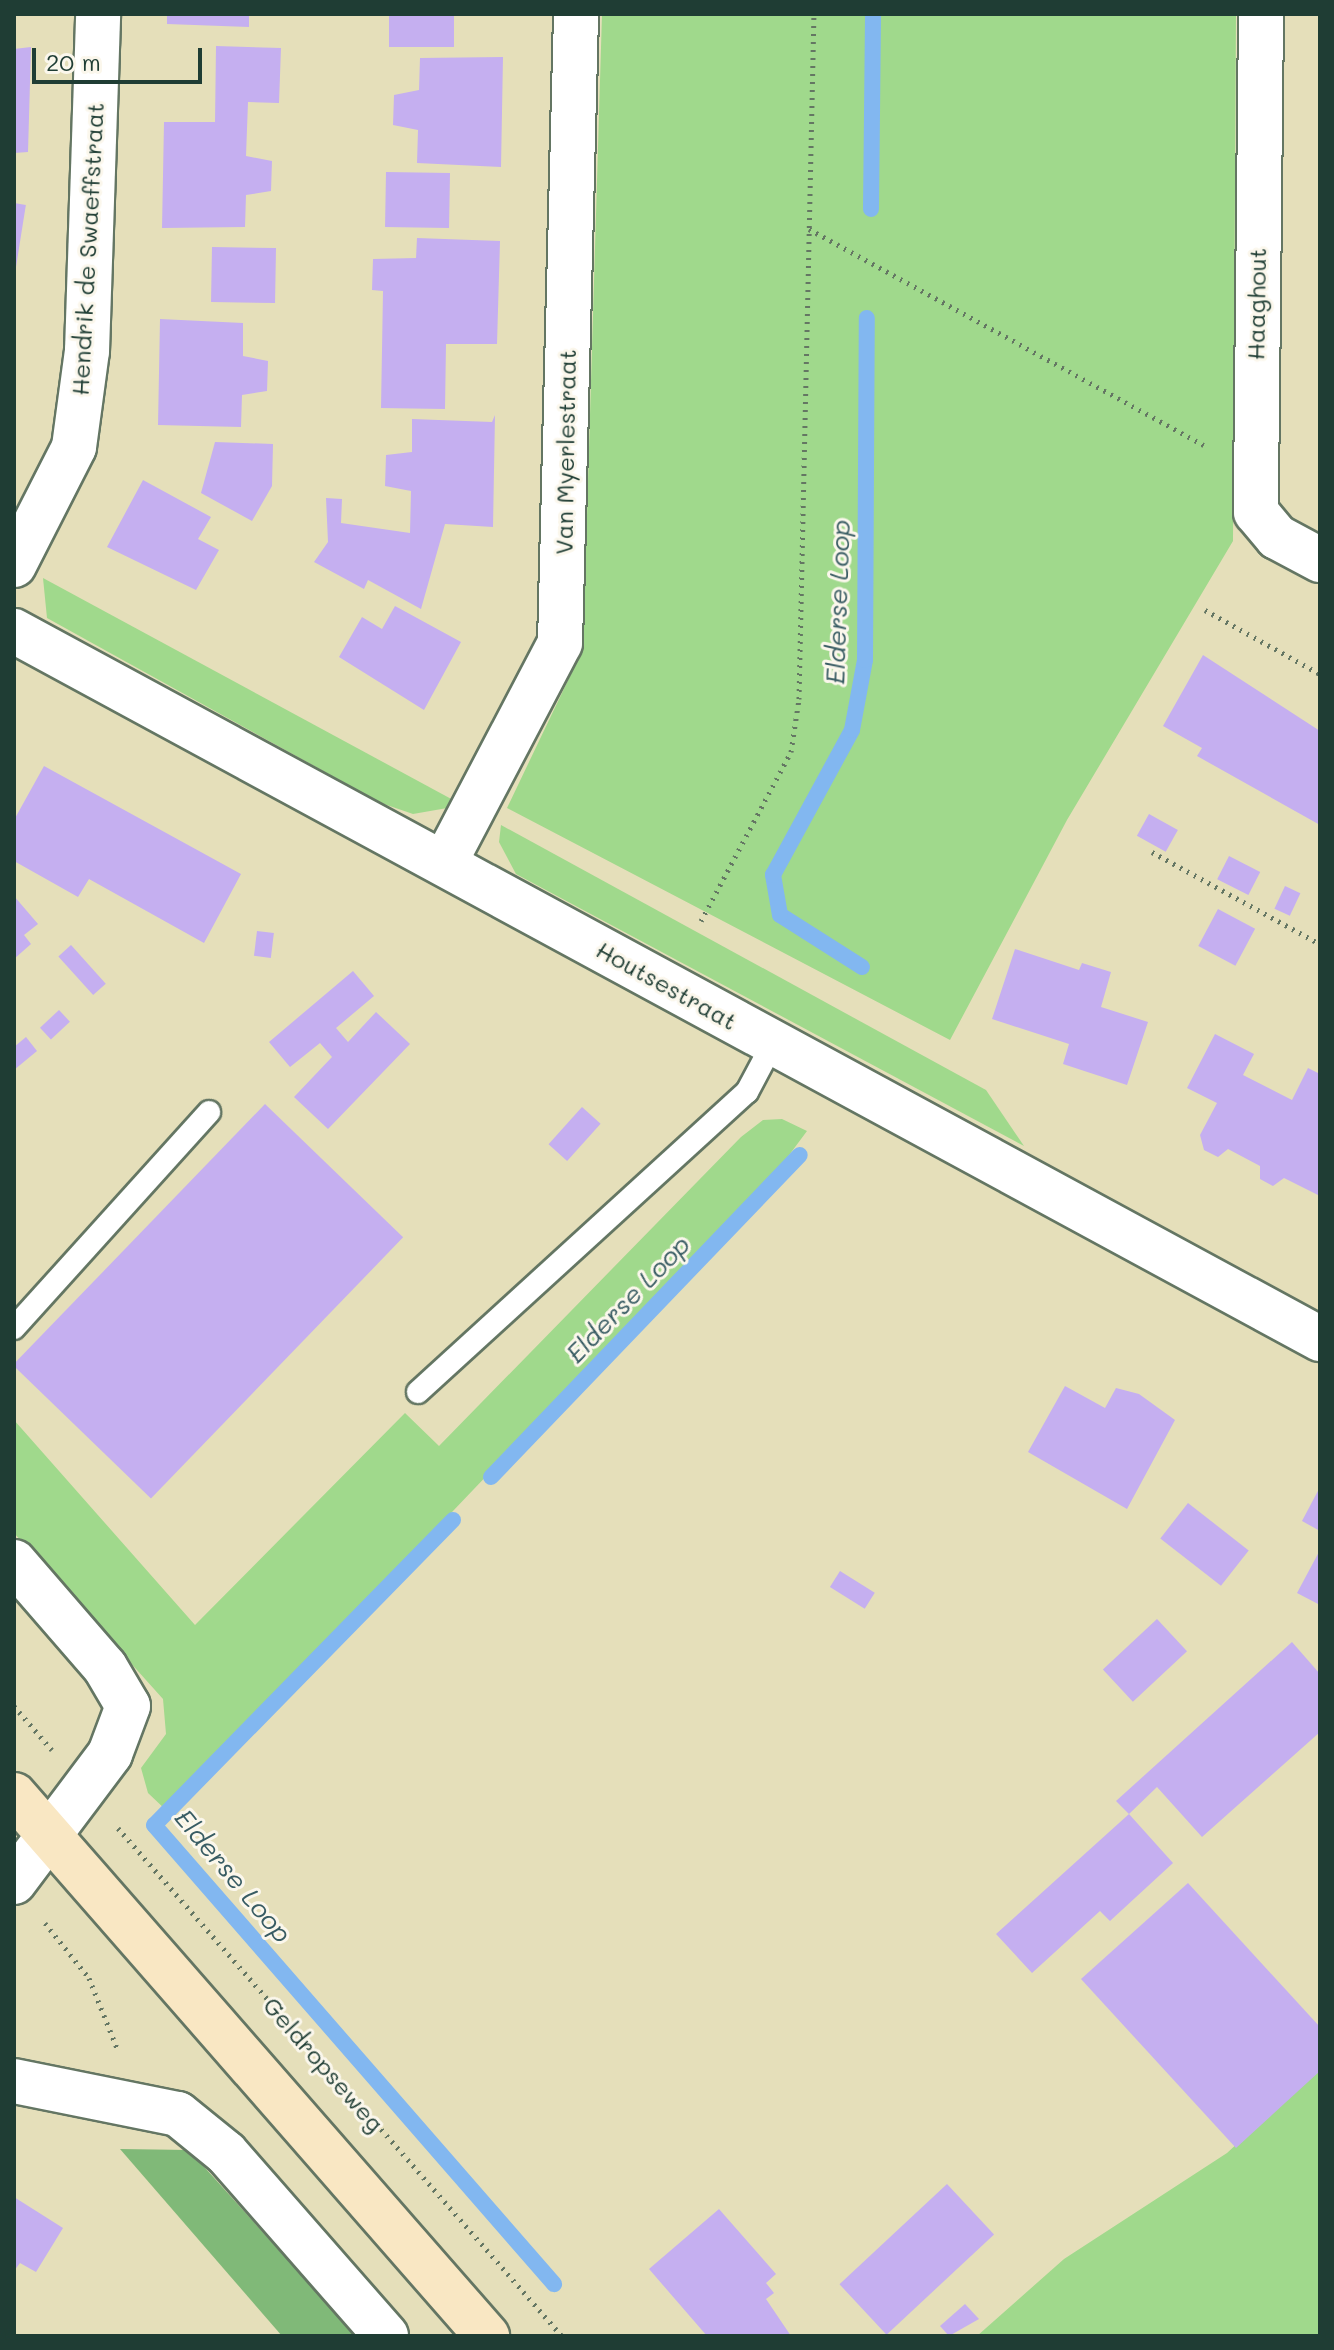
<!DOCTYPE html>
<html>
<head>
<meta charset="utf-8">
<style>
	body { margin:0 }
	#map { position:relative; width:1334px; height:2350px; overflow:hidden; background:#e5dfba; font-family:Mali,sans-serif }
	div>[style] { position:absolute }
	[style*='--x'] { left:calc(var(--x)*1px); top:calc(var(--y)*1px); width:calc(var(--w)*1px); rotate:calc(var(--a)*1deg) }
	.green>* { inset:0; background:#a0d98c }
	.forest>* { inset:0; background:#80b978 }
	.stream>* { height:16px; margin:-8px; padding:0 8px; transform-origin:8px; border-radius:8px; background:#82b7f0 }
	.building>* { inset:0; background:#c5aff0; transform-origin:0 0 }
	.path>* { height:5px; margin-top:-2.5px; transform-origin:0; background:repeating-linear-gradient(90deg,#647663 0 2px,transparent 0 8px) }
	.roads { filter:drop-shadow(2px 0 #647663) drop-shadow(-2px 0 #647663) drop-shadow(0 2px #647663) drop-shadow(0 -2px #647663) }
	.lane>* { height:22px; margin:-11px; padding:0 11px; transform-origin:11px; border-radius:11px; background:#fff }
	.street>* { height:44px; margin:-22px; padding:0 22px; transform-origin:22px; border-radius:22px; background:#fff }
	.secondary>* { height:44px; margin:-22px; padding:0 22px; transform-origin:22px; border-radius:22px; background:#f9e7c3 }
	span { translate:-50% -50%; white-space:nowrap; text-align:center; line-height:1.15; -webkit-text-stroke:6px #fbf7ec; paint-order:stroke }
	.street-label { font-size:24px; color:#1f3d34 }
	.water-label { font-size:26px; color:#385c63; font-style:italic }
	.frame { position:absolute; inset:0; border:16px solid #1f3d34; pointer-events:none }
	.scale { position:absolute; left:32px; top:48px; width:170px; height:36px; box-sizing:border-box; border:4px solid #1f3d34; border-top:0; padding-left:10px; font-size:24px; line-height:28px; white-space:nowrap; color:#1f3d34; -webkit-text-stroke:6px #fbf7ec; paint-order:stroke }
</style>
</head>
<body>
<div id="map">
	<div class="green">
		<div style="clip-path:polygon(602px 14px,1236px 14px,1233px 541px,1067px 820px,950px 1040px,507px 808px,583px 649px)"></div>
		<div style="clip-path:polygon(43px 578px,455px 801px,453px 807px,413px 814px,381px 803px,47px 618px)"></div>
		<div style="clip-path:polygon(501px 825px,986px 1090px,1024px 1146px,516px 874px,499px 842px)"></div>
		<div style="clip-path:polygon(782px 1119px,807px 1131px,778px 1170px,167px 1811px,148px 1793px,141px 1768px,166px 1734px,163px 1699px,14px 1533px,14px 1420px,195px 1625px,405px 1413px,439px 1446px,741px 1137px,763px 1120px)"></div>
		<div style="clip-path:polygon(1320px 2067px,1320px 2336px,977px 2336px,1064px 2259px,1227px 2153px)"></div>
	</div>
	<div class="forest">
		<div style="clip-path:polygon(120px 2149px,189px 2150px,356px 2336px,282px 2336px)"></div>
	</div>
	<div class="stream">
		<div style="--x:871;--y:209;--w:195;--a:-89.4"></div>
		<div style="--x:862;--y:967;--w:97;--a:-147.6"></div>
		<div style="--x:780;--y:915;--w:41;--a:-99.9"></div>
		<div style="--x:773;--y:875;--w:165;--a:-61.4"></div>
		<div style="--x:852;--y:730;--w:71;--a:-79.5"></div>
		<div style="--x:865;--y:660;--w:342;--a:-89.7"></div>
		<div style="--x:491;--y:1477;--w:446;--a:-46.2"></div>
		<div style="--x:453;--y:1520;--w:427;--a:134.4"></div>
		<div style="--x:154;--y:1825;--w:609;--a:48.93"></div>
	</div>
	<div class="building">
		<div style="clip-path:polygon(167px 14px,249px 14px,249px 27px,167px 24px)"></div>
		<div style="left:389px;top:14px;width:65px;height:33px"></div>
		<div style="clip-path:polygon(216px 46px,281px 48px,279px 103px,248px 102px,246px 156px,272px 161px,271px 191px,246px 195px,245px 227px,162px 228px,164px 122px,215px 122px)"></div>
		<div style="clip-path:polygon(31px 47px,28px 152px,14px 153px,14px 49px)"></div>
		<div style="clip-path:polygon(503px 57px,501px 167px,417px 163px,418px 130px,393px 125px,394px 95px,419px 90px,420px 58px)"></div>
		<div style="left:386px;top:172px;width:64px;height:55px;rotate:1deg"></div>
		<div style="left:14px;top:203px;width:12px;height:104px;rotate:9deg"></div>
		<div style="clip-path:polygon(417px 238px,500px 241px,497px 344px,446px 344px,445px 409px,381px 408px,383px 291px,372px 290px,373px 259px,416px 258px)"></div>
		<div style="left:212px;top:247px;width:64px;height:55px;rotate:1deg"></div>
		<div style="clip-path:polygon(160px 319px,243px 323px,243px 356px,268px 361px,267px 391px,242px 395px,241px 427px,158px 425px)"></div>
		<div style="clip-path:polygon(495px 415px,493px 527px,445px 524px,421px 609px,368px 580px,364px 589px,314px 562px,328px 542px,326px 498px,342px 499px,341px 523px,410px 533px,411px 491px,385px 486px,386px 455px,412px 452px,412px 419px,492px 422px)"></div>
		<div style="clip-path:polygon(215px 442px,273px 444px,272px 486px,252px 521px,201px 493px)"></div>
		<div style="clip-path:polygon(143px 480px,211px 517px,198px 539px,219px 550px,196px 590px,107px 547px)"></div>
		<div style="clip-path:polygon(395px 606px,461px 642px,424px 710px,339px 657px,362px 617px,382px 629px)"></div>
		<div style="clip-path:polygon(1203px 655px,1320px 731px,1320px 825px,1197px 756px,1202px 748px,1163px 726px)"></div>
		<div style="clip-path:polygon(44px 766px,241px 874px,204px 943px,89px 879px,78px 897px,14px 861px,14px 820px)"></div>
		<div style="left:1149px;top:814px;width:33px;height:25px;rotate:29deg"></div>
		<div style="left:1229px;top:856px;width:35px;height:26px;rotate:27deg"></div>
		<div style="left:1285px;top:886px;width:17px;height:25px;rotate:25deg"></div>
		<div style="clip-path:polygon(14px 896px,38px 924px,24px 935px,31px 944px,14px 959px)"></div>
		<div style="left:1218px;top:909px;width:42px;height:42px;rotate:28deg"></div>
		<div style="left:257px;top:931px;width:17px;height:25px;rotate:7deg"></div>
		<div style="left:71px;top:945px;width:52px;height:17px;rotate:48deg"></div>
		<div style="clip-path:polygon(1015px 949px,1079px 970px,1082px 963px,1111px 972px,1101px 1007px,1148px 1022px,1127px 1085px,1063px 1064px,1069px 1044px,992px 1019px)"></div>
		<div style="clip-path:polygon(353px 971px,374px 996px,336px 1028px,348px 1042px,376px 1012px,410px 1044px,328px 1129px,294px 1097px,332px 1057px,320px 1043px,290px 1067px,269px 1042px)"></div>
		<div style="left:59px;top:1010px;width:16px;height:26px;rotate:47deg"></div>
		<div style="clip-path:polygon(1215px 1034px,1254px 1054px,1243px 1075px,1292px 1100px,1308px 1068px,1320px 1074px,1318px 1195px,1284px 1178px,1273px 1186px,1260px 1179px,1260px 1166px,1228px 1149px,1218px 1157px,1204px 1150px,1200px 1135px,1217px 1103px,1187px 1088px)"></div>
		<div style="clip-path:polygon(26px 1037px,37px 1051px,14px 1070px,14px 1047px)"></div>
		<div style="left:265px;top:1104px;width:192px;height:363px;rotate:44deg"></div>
		<div style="left:582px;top:1107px;width:25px;height:50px;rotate:42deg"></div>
		<div style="clip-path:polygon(1065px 1386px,1105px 1408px,1116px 1388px,1139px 1394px,1175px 1420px,1127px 1509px,1028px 1452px)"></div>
		<div style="clip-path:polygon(1320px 1487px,1320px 1531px,1302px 1521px)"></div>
		<div style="left:1188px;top:1503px;width:77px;height:45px;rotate:38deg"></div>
		<div style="clip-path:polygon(1320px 1550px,1320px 1605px,1297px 1593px)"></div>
		<div style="left:840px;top:1571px;width:41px;height:19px;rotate:32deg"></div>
		<div style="left:1157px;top:1619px;width:44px;height:74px;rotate:47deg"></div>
		<div style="clip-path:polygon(1292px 1642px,1320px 1674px,1320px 1732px,1202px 1837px,1157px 1787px,1129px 1814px,1173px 1863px,1110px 1921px,1100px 1911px,1032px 1973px,996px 1934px,1129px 1814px,1116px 1801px)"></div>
		<div style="clip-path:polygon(1188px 1883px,1320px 2027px,1320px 2071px,1236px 2148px,1081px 1979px)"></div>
		<div style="left:947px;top:2184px;width:69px;height:147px;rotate:47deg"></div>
		<div style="clip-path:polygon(14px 2197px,63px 2228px,36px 2272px,20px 2263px,14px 2271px)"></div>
		<div style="clip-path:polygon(719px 2209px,776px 2274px,766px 2283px,774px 2293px,766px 2299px,791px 2336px,707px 2336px,649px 2269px)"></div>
		<div style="clip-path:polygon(965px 2304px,979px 2319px,949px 2336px,940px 2326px)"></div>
	</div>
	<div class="path">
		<div style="--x:809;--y:229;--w:450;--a:28.7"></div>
		<div style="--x:1205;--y:610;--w:132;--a:29.1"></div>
		<div style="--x:1152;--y:852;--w:192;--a:28.7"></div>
		<div style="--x:701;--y:921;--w:191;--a:-62"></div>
		<div style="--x:791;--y:752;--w:54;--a:-81.4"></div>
		<div style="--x:799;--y:699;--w:685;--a:-88.75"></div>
		<div style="--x:14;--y:1706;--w:58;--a:49.2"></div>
		<div style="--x:118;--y:1828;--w:675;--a:48.85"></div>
		<div style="--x:45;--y:1923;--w:70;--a:51.3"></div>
		<div style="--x:89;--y:1978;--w:75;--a:68.2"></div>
	</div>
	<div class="roads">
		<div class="lane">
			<div style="--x:14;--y:1328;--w:291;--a:-47.9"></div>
			<div style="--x:418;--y:1392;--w:445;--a:-42.4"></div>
			<div style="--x:747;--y:1092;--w:55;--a:-62"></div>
		</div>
		<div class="street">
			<div style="--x:1261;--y:14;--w:498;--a:90.6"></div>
			<div style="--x:1256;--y:512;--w:33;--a:50"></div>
			<div style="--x:1277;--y:537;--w:49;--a:28.1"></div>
			<div style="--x:14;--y:565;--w:132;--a:-63"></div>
			<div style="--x:74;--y:447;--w:97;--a:-82.3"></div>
			<div style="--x:87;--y:351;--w:337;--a:-88.1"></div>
			<div style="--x:14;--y:631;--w:1486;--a:28.46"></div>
			<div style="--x:445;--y:862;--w:247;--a:-62.3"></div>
			<div style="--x:560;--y:643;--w:629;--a:-88.54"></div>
			<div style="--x:14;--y:1562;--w:139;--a:49.1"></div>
			<div style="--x:105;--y:1667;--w:45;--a:59.5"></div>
			<div style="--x:128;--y:1706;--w:51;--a:110.6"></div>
			<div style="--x:110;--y:1754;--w:160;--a:126.9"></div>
			<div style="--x:14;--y:2081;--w:167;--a:11.4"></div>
			<div style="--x:178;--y:2114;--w:62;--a:39.1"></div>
			<div style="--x:226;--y:2153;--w:243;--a:48.8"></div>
		</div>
		<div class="secondary">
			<div style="--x:14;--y:1795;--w:719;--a:48.84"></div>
		</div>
	</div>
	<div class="street-label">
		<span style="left:87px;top:249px;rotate:-87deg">Hendrik de Swaeffstraat</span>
		<span style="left:1256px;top:304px;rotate:-89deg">Haaghout</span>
		<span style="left:565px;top:452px;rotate:-89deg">Van Myerlestraat</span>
		<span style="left:667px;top:985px;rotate:29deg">Houtsestraat</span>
		<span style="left:324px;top:2064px;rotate:49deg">Geldropseweg</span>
	</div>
	<div class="water-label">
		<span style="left:838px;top:602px;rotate:-88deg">Elderse Loop</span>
		<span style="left:628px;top:1299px;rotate:-46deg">Elderse Loop</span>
		<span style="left:233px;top:1876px;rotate:50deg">Elderse Loop</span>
	</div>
	<div class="frame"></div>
	<div class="scale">20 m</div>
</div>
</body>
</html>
